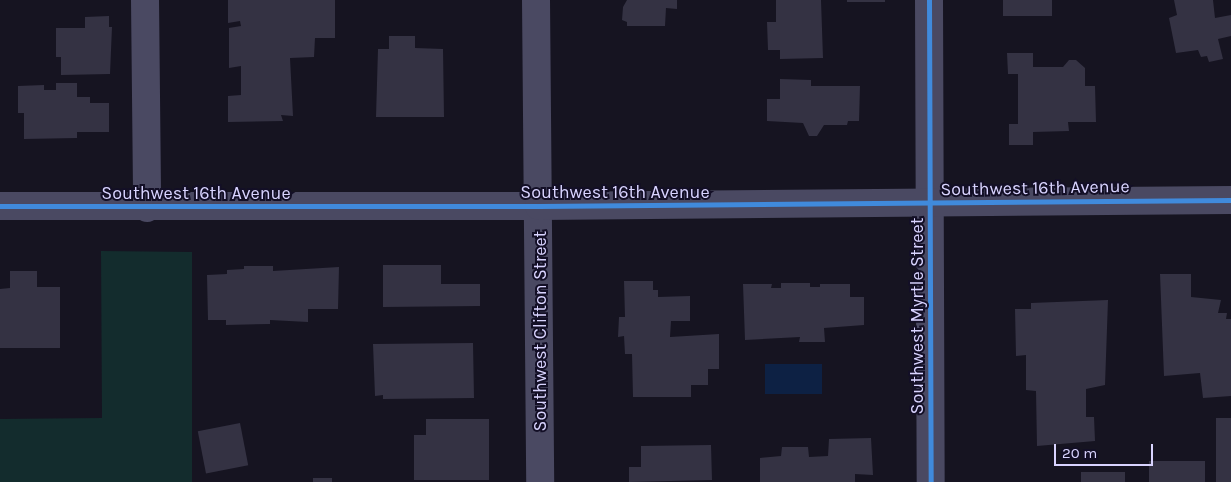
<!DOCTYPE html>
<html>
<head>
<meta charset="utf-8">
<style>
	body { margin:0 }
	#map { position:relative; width:1231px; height:482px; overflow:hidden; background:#161421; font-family:Karla,sans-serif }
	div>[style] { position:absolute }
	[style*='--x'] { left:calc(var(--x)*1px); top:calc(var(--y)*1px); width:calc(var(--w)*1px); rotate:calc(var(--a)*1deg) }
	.green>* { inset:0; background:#132c2d }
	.water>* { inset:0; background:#0d2144; transform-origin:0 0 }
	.building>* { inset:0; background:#343243; transform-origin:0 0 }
	.minor>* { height:28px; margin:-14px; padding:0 14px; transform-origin:14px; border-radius:14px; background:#4a4962 }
	.cycleway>* { height:5px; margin:-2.5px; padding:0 2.5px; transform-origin:2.5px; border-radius:2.5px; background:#408adc }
	span { translate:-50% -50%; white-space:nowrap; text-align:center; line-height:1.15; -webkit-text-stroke:4px #130f26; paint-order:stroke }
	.street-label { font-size:18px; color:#d9d4ff }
	.scale { position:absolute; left:1054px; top:444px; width:99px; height:22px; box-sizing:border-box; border:2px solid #d9d4ff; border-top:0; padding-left:6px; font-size:15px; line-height:18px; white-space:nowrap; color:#d9d4ff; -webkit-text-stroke:4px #130f26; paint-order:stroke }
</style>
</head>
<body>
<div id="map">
	<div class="green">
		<div style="clip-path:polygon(101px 251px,192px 252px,192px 482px,0 482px,0 419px,102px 418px)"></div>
	</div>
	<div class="water">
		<div style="left:765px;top:364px;width:57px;height:30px"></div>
	</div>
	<div class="building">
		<div style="clip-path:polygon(228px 0,335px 0,335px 38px,315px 38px,314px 57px,290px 58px,293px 116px,281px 115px,283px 121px,228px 122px,228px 96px,241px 95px,241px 66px,229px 68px,229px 28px,241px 26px,240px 21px,228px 23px)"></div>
		<div style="clip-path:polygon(627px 0,677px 0,677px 9px,666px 8px,665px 26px,627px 26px,627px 22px,622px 20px,623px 7px)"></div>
		<div style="clip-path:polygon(776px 0,821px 0,823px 58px,780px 59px,780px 50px,768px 50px,767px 22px,776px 22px)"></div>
		<div style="left:847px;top:0;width:38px;height:2px"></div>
		<div style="left:1003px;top:0;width:49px;height:16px"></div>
		<div style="clip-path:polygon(1174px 0,1213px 0,1215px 18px,1231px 15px,1231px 36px,1218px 39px,1223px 59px,1209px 62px,1207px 56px,1201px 57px,1198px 50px,1176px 53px,1169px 18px,1177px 15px)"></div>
		<div style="clip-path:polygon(109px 16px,109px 27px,112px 27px,110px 74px,61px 75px,61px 57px,56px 57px,56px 28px,85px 28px,85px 17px)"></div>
		<div style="clip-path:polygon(389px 36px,415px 36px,415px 48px,443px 49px,444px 117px,376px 117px,378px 49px,389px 49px)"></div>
		<div style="clip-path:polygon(1007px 53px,1033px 53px,1033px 67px,1063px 67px,1069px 60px,1076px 60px,1085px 68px,1085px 86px,1095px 86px,1096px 122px,1068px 122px,1069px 131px,1033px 132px,1033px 145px,1009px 145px,1009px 124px,1018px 124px,1018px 74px,1008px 74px)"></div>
		<div style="clip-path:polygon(780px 79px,811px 80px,811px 86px,860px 86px,859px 121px,848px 121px,847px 125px,824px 125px,817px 136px,809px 136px,803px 123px,767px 121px,767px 99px,780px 99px)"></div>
		<div style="clip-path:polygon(56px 83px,77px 83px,77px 97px,90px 97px,90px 103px,109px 103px,109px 132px,77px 132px,77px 138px,24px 139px,24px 113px,18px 113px,18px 86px,44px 85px,44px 90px,56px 90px)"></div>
		<div style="clip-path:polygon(383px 265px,441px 265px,441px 284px,480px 284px,480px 306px,383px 307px)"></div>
		<div style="clip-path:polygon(244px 266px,273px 266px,273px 271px,339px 267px,338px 309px,308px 309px,308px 322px,270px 320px,270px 324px,226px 325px,226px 320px,208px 320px,207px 275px,227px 274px,227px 270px,244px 269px)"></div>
		<div style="clip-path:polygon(10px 271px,37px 271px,37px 287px,60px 287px,60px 348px,0 348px,0 289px,10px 288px)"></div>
		<div style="clip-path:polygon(1160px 274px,1191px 274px,1191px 297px,1221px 300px,1218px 313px,1227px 313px,1226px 319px,1231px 319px,1231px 396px,1203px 398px,1200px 373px,1164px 376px)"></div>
		<div style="clip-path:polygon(624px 281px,653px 281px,653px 290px,658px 290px,658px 297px,690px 296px,690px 321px,671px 321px,670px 337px,719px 334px,719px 369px,708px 369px,708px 385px,691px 385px,691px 397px,633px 397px,632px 354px,625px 354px,624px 336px,618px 337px,619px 317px,625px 317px)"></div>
		<div style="clip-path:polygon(781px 283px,810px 283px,810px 287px,820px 287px,820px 284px,850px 284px,850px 297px,864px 297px,864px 325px,824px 328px,825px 342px,799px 342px,800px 337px,745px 340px,743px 284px,772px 284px,771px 288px,781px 288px)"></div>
		<div style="clip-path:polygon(1108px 300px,1105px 385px,1086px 389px,1086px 417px,1094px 417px,1095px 441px,1037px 446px,1036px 391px,1026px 390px,1026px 355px,1016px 356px,1015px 309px,1031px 309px,1031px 303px)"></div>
		<div style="clip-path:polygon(473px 343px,474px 398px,383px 399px,383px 395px,375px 396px,373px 344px)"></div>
		<div style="left:1231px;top:418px;width:64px;height:15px;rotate:90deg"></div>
		<div style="clip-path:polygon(426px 419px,489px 419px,489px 480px,414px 480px,414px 435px,426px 435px)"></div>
		<div style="left:240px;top:423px;width:43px;height:43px;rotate:79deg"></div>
		<div style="clip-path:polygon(871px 438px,873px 475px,855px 474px,855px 482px,760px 482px,760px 458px,781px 456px,782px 447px,808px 447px,809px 457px,828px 456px,829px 439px)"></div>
		<div style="clip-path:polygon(711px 445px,712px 480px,629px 482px,629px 467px,641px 467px,641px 446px)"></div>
		<div style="left:1149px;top:461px;width:56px;height:21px"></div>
		<div style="left:1125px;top:472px;width:10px;height:44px;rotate:90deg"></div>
		<div style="left:313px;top:478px;width:19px;height:4px"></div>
	</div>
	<div class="minor">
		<div style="--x:145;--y:0;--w:208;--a:89.4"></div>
		<div style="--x:536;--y:0;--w:482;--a:89.5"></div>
		<div style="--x:929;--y:0;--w:482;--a:89.8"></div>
		<div style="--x:0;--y:206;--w:539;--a:0"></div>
		<div style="--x:539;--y:206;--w:692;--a:-0.5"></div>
	</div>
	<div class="cycleway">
		<div style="--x:929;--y:0;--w:482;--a:89.8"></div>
		<div style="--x:0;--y:206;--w:539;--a:0"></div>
		<div style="--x:539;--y:206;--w:692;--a:-0.5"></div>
	</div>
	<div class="street-label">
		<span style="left:1035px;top:188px;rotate:-1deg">Southwest 16th Avenue</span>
		<span style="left:615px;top:192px">Southwest 16th Avenue</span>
		<span style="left:196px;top:193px">Southwest 16th Avenue</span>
		<span style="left:917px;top:316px;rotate:-90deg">Southwest Myrtle Street</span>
		<span style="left:540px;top:331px;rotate:-90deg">Southwest Clifton Street</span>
	</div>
	<div class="scale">20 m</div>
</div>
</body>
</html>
